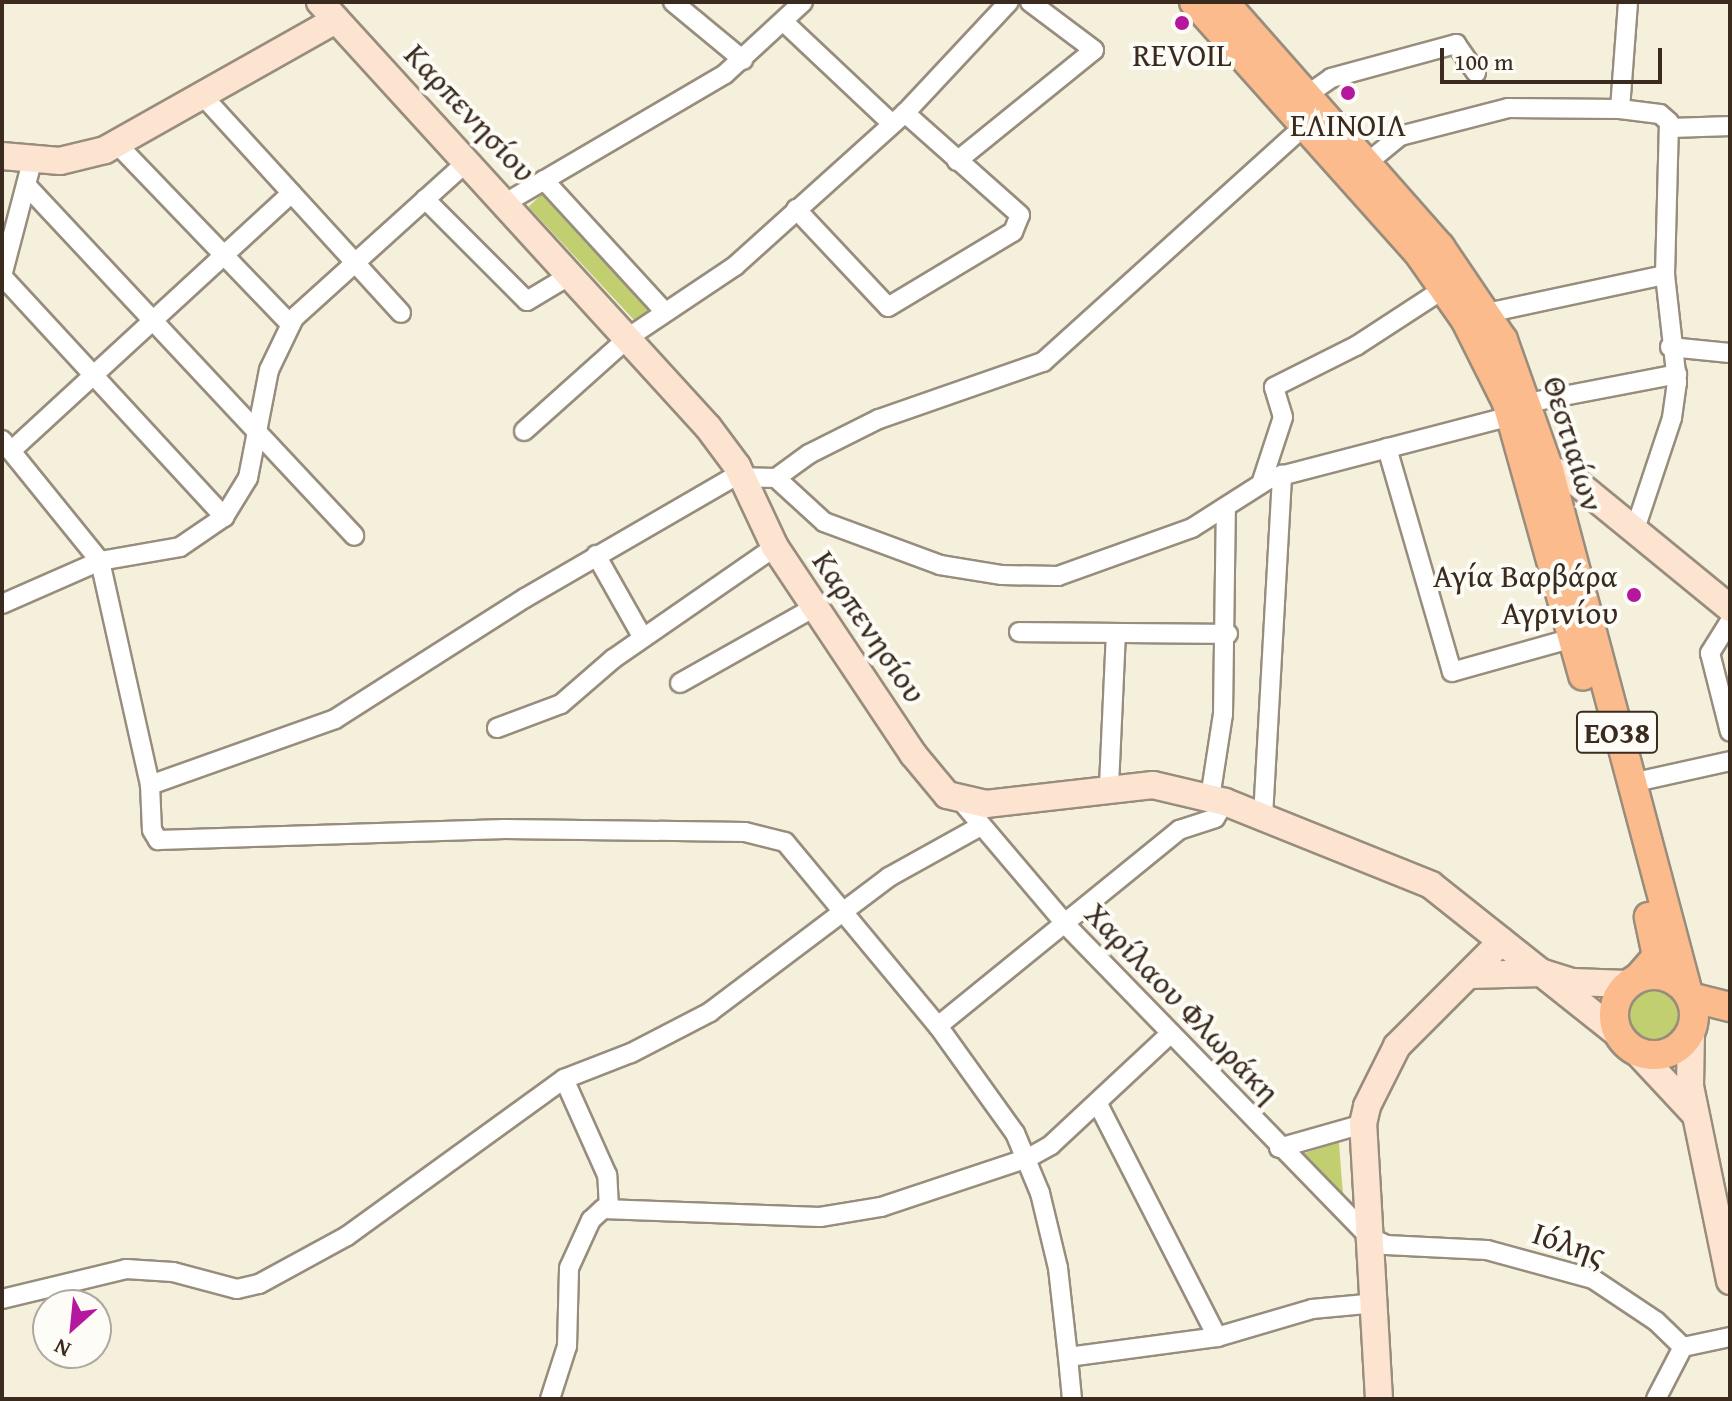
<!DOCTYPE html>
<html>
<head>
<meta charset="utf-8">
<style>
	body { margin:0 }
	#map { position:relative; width:1732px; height:1401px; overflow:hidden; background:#f4f0dc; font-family:"Gentium Book Plus",serif }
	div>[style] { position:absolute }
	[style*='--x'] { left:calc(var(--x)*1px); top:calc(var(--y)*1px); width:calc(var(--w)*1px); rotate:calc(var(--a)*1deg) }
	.green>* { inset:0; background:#c2cf71; transform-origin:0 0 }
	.round { border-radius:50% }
	.roads { filter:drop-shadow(2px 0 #988d7d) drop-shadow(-2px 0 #988d7d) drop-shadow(0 2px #988d7d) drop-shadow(0 -2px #988d7d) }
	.street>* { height:18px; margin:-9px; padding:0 9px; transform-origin:9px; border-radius:9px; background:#fff }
	.secondary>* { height:26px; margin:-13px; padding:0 13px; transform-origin:13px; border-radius:13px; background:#fde4d1 }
	.primary>* { height:28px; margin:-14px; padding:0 14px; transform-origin:14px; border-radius:14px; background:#fbbb8c }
	.primary>.ring { margin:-14px; padding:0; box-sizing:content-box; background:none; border:28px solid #fbbb8c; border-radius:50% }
	.dots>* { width:22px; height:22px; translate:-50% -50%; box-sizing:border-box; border:4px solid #fdfcf7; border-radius:50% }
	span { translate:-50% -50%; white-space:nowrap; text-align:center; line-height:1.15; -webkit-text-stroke:8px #fdfcf7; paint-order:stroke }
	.shield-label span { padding:2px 6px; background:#fdfcf7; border:2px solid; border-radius:6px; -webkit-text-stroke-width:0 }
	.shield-label { font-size:30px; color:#3b2a1e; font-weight:700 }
	.poi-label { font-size:32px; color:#3b2a1e }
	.right { translate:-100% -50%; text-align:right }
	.street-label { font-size:32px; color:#3b2a1e }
	.frame { position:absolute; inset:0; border:4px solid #3b2a1e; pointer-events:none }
	.north { position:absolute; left:32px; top:1289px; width:80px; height:80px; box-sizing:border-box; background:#fdfcf7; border:2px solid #afa8a0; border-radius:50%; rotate:207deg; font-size:22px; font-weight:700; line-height:32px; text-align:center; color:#3b2a1e }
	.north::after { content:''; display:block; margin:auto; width:28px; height:36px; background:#b5179e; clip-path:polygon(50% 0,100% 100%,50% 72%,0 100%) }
	.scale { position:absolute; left:1440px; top:48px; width:222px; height:36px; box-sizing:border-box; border:4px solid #3b2a1e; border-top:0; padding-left:10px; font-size:24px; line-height:28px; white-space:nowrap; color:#3b2a1e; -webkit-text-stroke:6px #fdfcf7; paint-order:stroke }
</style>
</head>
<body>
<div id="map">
	<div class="green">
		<div style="left:543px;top:193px;width:161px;height:20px;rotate:47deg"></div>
		<div class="round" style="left:1621px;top:983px;width:66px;height:66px"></div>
		<div style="clip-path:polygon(1339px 1142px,1342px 1183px,1344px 1200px,1299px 1155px)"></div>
	</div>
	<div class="roads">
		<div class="street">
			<div style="--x:673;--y:2;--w:91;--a:39.6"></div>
			<div style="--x:785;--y:23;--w:147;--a:43.3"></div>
			<div style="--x:202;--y:95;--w:295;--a:47.6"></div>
			<div style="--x:1307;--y:95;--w:29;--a:-35"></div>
			<div style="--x:1331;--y:78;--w:130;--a:-15.2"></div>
			<div style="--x:1456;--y:44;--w:35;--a:55"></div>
			<div style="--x:1620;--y:109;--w:107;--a:-85.7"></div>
			<div style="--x:1672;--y:128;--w:58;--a:-2"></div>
			<div style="--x:117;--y:144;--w:250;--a:46.1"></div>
			<div style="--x:957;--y:161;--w:176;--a:-39"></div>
			<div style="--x:1094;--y:50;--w:80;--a:-143.1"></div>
			<div style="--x:1367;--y:163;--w:43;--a:-39.3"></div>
			<div style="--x:1400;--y:136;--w:112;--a:-14.5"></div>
			<div style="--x:1508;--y:108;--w:112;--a:0.5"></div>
			<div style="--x:1620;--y:109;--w:40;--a:7.1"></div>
			<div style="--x:1660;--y:114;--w:12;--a:42"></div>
			<div style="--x:1669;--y:122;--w:153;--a:91.5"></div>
			<div style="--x:1665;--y:275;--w:108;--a:83.6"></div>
			<div style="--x:1677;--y:382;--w:36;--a:98"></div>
			<div style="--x:1672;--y:418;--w:117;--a:108.4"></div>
			<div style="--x:544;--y:180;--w:179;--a:47.5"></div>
			<div style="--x:27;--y:186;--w:479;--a:46.9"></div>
			<div style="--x:425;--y:199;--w:144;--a:45"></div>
			<div style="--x:527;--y:301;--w:52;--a:-31"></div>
			<div style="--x:507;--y:202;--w:253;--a:-30.4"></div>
			<div style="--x:725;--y:74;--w:106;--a:-42.7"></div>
			<div style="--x:796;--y:209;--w:134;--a:46.8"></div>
			<div style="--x:888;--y:307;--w:146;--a:-31"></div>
			<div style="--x:1013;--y:232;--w:18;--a:-68"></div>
			<div style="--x:1020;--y:215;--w:154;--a:-138.4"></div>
			<div style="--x:2;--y:276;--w:328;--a:47.3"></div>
			<div style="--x:2;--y:276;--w:118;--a:-75.3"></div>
			<div style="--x:1487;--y:313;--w:182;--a:-12.1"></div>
			<div style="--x:1670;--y:347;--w:60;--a:5.7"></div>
			<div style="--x:1527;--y:403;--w:153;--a:-10.9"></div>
			<div style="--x:524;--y:431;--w:141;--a:-41.8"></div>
			<div style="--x:629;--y:337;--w:128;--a:-33.8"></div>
			<div style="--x:735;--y:266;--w:229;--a:-42"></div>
			<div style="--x:905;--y:113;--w:152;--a:-46.9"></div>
			<div style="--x:2;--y:440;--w:156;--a:51"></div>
			<div style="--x:100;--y:561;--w:230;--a:77.4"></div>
			<div style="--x:150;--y:785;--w:45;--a:87.5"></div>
			<div style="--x:152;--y:830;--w:12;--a:59"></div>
			<div style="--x:158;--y:840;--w:347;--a:-1.8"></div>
			<div style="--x:505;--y:829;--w:240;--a:0.7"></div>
			<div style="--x:745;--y:832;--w:41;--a:14"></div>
			<div style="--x:785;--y:842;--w:239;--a:50.3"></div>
			<div style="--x:938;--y:1026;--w:132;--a:54.3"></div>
			<div style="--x:1015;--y:1133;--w:65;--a:67.4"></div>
			<div style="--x:1040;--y:1193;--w:77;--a:76.5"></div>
			<div style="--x:1058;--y:1268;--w:90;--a:83.6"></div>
			<div style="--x:1068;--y:1357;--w:150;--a:-7.6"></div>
			<div style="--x:1217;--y:1337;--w:99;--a:-16.4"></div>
			<div style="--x:1312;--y:1309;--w:65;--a:-5.3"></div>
			<div style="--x:1387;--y:448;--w:233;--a:73.8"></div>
			<div style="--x:1452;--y:672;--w:126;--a:-15.7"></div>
			<div style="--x:11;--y:451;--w:381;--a:-42.6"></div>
			<div style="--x:776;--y:478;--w:41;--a:-36"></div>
			<div style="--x:809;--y:454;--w:78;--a:-26.6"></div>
			<div style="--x:879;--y:419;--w:174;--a:-19.2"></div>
			<div style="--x:1043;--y:362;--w:364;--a:-42.1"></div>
			<div style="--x:1262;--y:481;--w:67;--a:-71.8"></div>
			<div style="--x:1283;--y:417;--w:31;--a:-107"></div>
			<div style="--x:1274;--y:387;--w:92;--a:-26.6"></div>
			<div style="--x:1356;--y:346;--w:106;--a:-33.1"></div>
			<div style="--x:596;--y:555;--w:95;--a:60.5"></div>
			<div style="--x:2;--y:604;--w:107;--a:-23.7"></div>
			<div style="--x:100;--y:561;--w:81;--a:-9.9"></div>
			<div style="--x:180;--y:547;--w:53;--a:-34.3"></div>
			<div style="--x:224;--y:517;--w:46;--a:-58.4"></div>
			<div style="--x:248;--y:478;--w:110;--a:-79"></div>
			<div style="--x:269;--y:370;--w:58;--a:-64.3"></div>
			<div style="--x:294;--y:318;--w:234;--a:-42.1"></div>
			<div style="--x:1730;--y:621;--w:38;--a:122"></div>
			<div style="--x:1710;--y:653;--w:81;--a:75.8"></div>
			<div style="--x:1019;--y:632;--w:209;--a:0.5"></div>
			<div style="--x:680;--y:683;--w:155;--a:-29.4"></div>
			<div style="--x:497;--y:728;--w:68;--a:-20.6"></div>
			<div style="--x:561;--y:704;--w:69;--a:-40.9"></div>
			<div style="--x:613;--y:659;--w:197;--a:-34.7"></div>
			<div style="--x:1631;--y:783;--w:101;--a:-12.5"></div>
			<div style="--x:150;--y:785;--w:196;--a:-19.6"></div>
			<div style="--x:335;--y:719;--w:225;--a:-32.5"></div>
			<div style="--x:525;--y:598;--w:241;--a:-30.1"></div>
			<div style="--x:734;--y:477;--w:42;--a:1.4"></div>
			<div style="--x:776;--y:478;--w:65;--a:42.5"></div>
			<div style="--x:824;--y:522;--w:124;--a:20.3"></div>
			<div style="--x:940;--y:565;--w:63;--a:9.2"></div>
			<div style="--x:1002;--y:575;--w:56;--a:1"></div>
			<div style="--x:1058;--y:576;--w:142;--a:-19.7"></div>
			<div style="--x:1192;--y:528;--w:91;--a:-32.5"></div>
			<div style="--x:1269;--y:479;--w:250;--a:-14.6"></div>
			<div style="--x:1109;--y:786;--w:153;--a:-87.4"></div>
			<div style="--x:1210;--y:798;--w:85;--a:-81.2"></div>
			<div style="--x:1223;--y:714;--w:204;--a:-89.2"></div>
			<div style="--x:962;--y:802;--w:162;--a:49.7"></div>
			<div style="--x:1067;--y:926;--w:434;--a:45.8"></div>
			<div style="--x:1369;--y:1237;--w:19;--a:25"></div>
			<div style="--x:1386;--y:1245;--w:101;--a:2.8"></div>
			<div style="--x:1487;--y:1250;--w:110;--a:15.3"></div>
			<div style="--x:1593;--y:1279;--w:76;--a:33.7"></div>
			<div style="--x:1656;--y:1321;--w:37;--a:44"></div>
			<div style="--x:1263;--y:817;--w:343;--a:-86.8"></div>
			<div style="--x:938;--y:1026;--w:311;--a:-39.1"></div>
			<div style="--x:1179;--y:830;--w:38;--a:-18"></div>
			<div style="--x:1215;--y:818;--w:19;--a:-58"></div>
			<div style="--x:1098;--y:1104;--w:262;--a:62.9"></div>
			<div style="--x:1279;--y:1148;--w:87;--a:-15.9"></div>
			<div style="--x:609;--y:1208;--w:33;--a:-93"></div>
			<div style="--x:607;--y:1175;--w:105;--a:-114.1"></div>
			<div style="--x:564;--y:1079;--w:72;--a:-21.2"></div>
			<div style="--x:631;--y:1053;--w:89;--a:-27.4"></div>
			<div style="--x:710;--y:1012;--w:224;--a:-37"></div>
			<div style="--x:889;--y:877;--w:103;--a:-29.1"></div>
			<div style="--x:2;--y:1299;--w:128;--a:-13.6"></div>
			<div style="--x:126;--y:1269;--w:47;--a:3.7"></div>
			<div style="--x:173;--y:1272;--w:66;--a:14.9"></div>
			<div style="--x:237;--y:1289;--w:23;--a:-13"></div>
			<div style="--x:259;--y:1284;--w:100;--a:-28.6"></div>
			<div style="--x:347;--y:1236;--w:268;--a:-35.9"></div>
			<div style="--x:1683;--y:1347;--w:48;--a:-12"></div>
			<div style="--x:1068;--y:1357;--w:42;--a:84.6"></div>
			<div style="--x:550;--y:1399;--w:56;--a:-72.2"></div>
			<div style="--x:567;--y:1346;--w:78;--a:-88.5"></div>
			<div style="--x:569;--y:1268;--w:53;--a:-65.4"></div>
			<div style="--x:591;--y:1220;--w:16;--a:-43"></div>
			<div style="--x:603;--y:1209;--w:217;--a:2.1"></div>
			<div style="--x:820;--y:1217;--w:62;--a:-9.3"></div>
			<div style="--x:881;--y:1207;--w:155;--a:-18.4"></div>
			<div style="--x:1028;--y:1158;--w:26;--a:-29"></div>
			<div style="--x:1051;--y:1145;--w:163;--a:-43"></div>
			<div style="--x:1656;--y:1399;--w:59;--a:-62.6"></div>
		</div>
		<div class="secondary">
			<div style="--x:320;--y:2;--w:575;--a:47.61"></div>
			<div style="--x:708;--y:427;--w:49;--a:53.4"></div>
			<div style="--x:737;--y:466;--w:89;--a:64.9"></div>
			<div style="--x:775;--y:547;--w:249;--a:56.3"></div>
			<div style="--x:913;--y:754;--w:53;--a:50.3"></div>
			<div style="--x:947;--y:795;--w:40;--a:13"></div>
			<div style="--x:986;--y:804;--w:168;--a:-6.5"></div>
			<div style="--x:1153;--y:785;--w:74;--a:13.3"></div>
			<div style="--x:1225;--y:802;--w:222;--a:21.9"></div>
			<div style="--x:1431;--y:885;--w:239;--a:38.5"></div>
			<div style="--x:2;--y:156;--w:58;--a:4.9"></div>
			<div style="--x:60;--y:161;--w:46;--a:-13.7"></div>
			<div style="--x:105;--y:150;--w:265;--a:-29.4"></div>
			<div style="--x:1531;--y:474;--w:18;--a:-13"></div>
			<div style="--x:1549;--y:470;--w:17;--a:13"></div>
			<div style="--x:1566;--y:474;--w:212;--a:39.3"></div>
			<div style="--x:1470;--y:975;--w:73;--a:-1.6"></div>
			<div style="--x:1543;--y:973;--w:31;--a:17"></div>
			<div style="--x:1573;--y:982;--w:55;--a:2.1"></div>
			<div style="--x:1691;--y:1030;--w:56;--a:91"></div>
			<div style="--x:1690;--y:1086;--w:199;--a:78.4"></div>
			<div style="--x:1637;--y:1052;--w:82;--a:47"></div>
			<div style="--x:1379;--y:1399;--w:275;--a:-93.3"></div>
			<div style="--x:1363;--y:1124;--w:18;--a:-77"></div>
			<div style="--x:1367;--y:1106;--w:67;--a:-63.4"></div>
			<div style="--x:1397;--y:1046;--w:148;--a:-45"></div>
		</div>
		<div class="primary">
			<div style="--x:1194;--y:2;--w:334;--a:48.2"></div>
			<div style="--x:1417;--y:251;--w:83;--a:54.8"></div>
			<div style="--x:1465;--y:319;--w:94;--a:63.4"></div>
			<div style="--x:1507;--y:403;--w:283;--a:74.4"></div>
			<div style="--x:1224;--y:2;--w:327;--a:48.6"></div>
			<div style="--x:1440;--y:247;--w:112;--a:55.9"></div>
			<div style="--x:1503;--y:340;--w:138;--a:70.5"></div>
			<div style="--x:1549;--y:470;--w:541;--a:75.12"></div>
			<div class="ring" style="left:1614px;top:975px;width:52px;height:52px"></div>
			<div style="--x:1639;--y:977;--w:28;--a:-49"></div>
			<div style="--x:1657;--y:956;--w:40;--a:-102"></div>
			<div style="--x:1690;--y:997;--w:41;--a:14"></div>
		</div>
	</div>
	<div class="dots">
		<div style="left:1182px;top:23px;background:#b5179e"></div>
		<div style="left:1348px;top:93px;background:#b5179e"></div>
		<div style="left:1634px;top:595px;background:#b5179e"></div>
	</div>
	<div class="shield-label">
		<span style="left:1617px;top:732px">ΕΟ38</span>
	</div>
	<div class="poi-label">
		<span style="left:1182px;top:55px">REVOIL</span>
		<span style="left:1348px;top:125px">ΕΛΙΝΟΙΛ</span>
		<span class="right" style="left:1618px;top:595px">Αγία Βαρβάρα<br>Αγρινίου</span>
	</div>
	<div class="street-label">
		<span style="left:470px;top:113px;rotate:47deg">Καρπενησίου</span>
		<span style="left:1573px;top:444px;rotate:73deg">Θεστιαίων</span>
		<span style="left:869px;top:627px;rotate:56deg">Καρπενησίου</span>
		<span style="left:1182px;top:1003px;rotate:46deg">Χαρίλαου Φλωράκη</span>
		<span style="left:1569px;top:1244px;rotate:19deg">Ιόλης</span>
	</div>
	<div class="frame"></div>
	<div class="north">N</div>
	<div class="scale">100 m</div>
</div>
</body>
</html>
